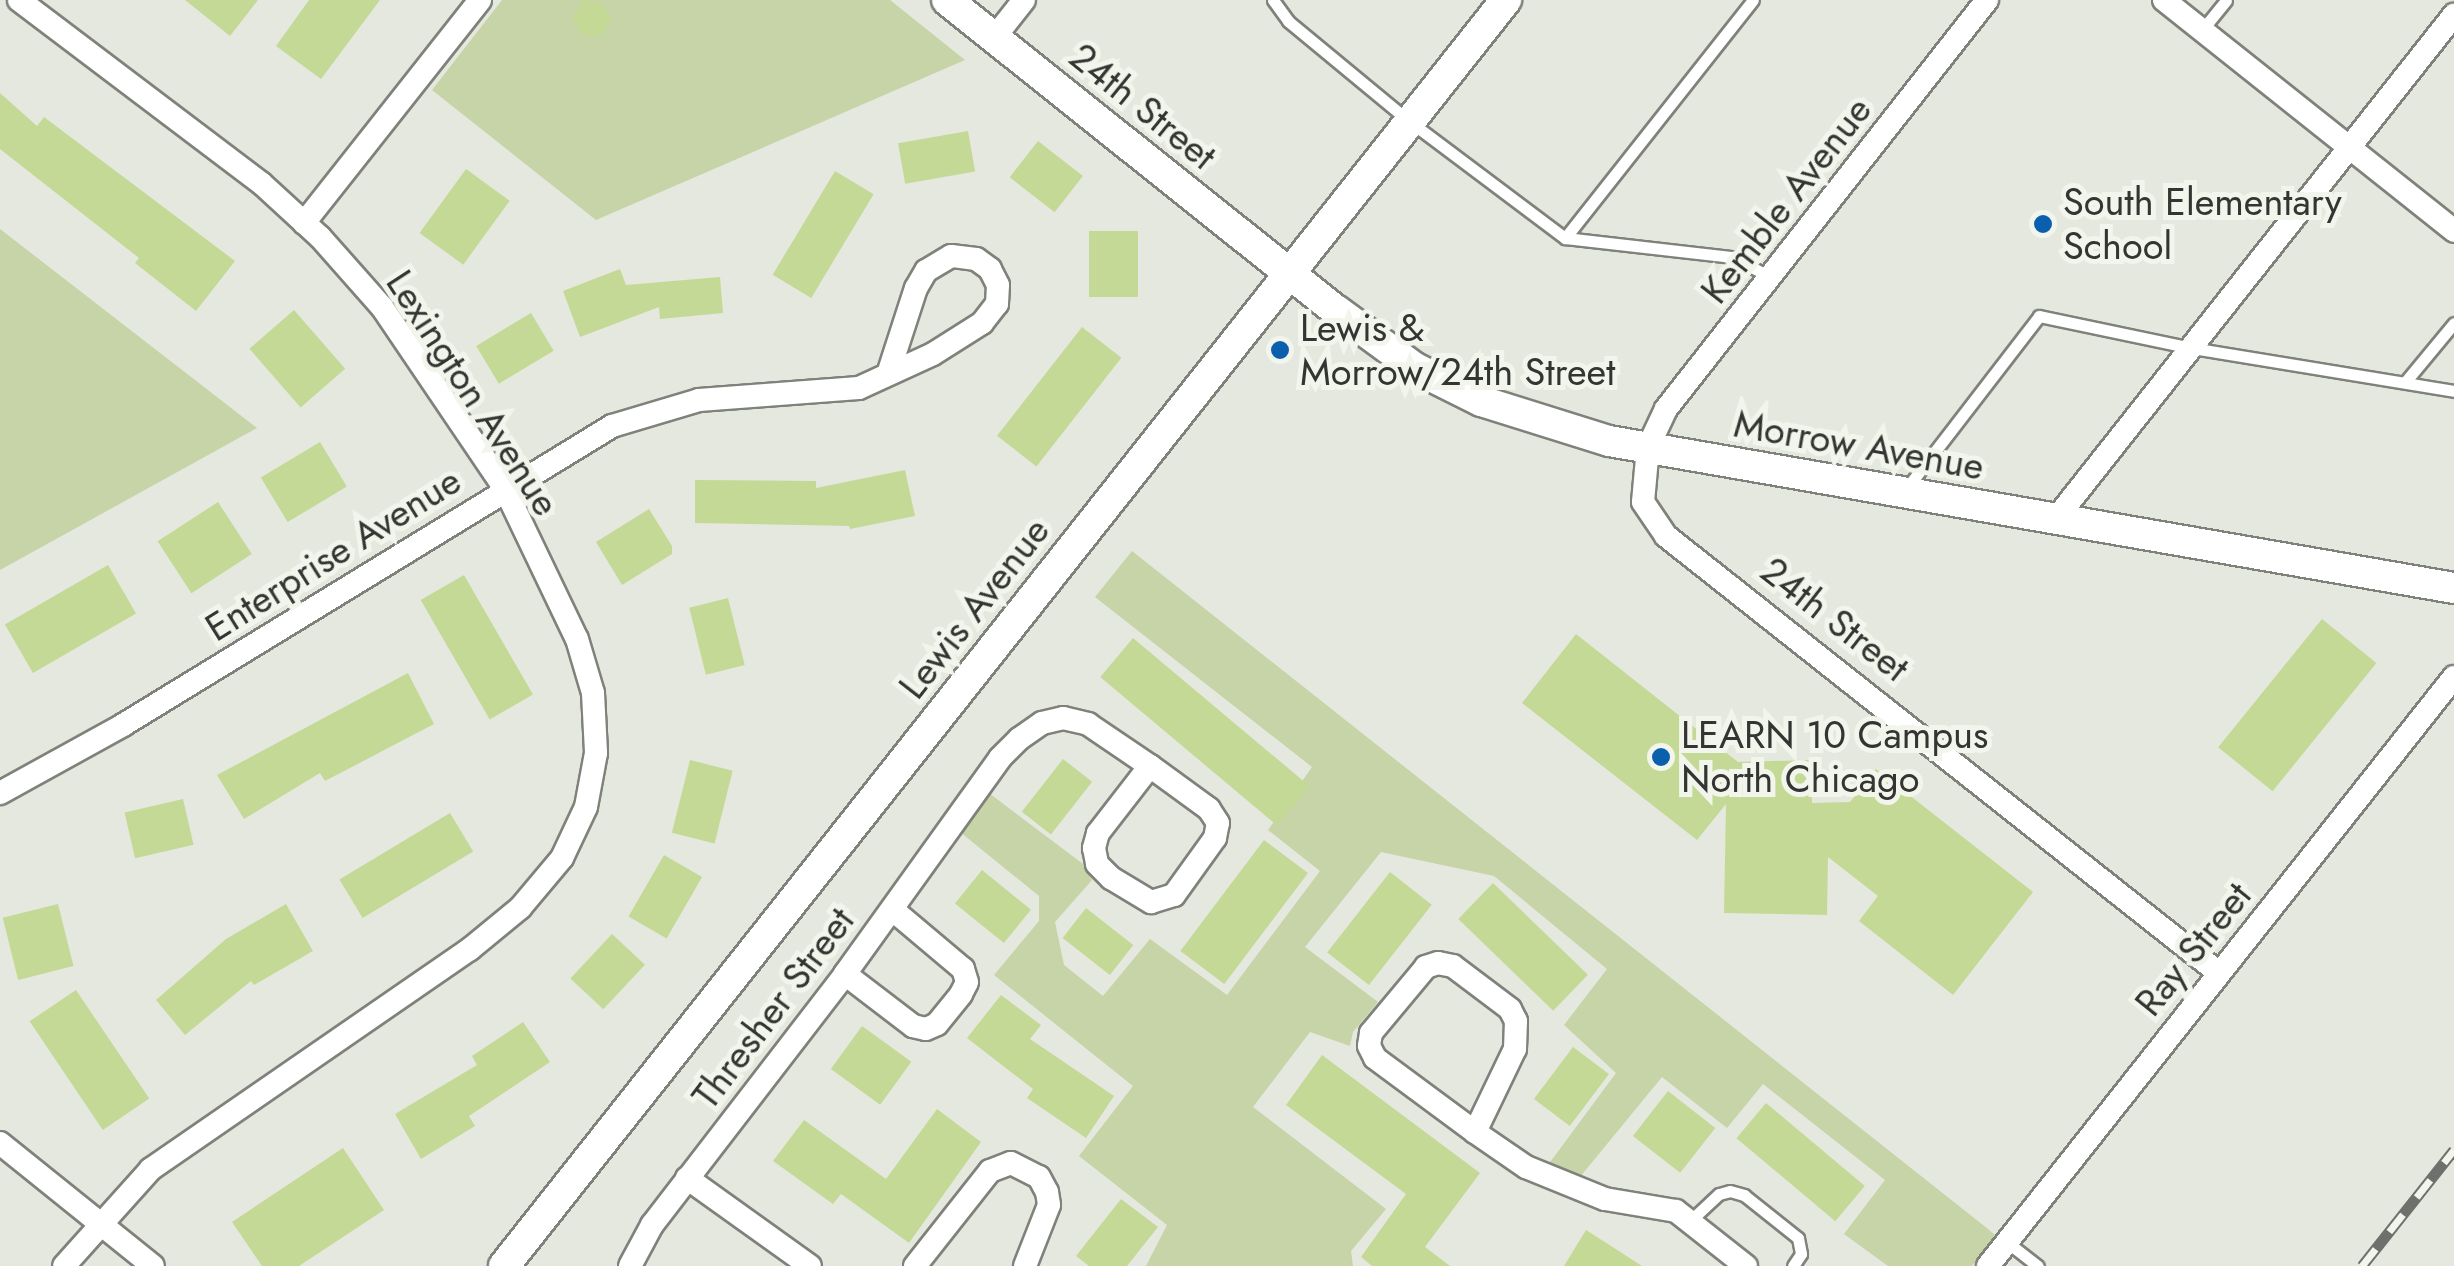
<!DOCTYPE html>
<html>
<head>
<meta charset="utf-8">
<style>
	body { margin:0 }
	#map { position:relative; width:2454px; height:1266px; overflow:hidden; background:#e4e8de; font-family:Jost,sans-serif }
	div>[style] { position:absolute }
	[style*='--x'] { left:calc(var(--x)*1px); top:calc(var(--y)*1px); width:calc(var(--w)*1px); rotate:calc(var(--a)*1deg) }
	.green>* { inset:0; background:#c6d4a7 }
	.building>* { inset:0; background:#c5d997; transform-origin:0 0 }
	.roads { filter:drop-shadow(2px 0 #7f827a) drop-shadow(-2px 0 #7f827a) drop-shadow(0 2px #7f827a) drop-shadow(0 -2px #7f827a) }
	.lane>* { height:11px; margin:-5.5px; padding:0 5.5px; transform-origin:5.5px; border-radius:5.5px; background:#fff }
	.street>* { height:22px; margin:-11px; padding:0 11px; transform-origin:11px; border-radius:11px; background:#fff }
	.secondary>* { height:30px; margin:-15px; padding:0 15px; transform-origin:15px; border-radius:15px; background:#fff }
	.rail>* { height:11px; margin-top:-5.5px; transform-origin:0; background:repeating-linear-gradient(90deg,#f2f5eb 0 22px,#6e706b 0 44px); box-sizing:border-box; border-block:2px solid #6e706b }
	.dots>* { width:28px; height:28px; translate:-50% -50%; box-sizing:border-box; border:5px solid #f2f5eb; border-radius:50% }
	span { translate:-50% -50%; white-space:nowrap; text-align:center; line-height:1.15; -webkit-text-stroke:10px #f2f5eb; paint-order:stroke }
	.street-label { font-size:38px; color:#343532 }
	.poi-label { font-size:38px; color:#343532 }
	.left { translate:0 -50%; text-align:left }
</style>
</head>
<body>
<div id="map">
	<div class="green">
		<div style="clip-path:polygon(502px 0,890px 0,965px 60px,596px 220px,432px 90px)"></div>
		<div style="clip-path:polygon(0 229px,257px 428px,0 570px)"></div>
		<div style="clip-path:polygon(1132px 551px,1988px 1229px,1996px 1236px,1972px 1266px,1888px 1266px,1844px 1234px,1885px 1180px,1763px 1084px,1727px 1128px,1662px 1077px,1580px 1177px,1548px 1165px,1616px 1073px,1564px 1025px,1607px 969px,1494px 876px,1381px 852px,1305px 947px,1378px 1002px,1353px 1032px,1350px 1046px,1310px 1032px,1253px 1107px,1386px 1209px,1351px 1251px,1353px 1266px,1146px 1266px,1167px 1225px,1079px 1156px,1133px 1086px,994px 975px,1039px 921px,1039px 896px,960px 832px,989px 793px,1083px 864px,1092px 880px,1055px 922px,1064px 965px,1103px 996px,1150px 939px,1227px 995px,1320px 871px,1268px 830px,1312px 767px,1095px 597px)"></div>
	</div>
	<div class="building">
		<div style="clip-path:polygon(185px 0,258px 0,230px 36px)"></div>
		<div style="clip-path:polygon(309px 0,380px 0,321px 79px,276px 46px)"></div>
		<div style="clip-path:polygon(584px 0,602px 3px,612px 19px,600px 37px,582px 35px,572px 17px)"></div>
		<div style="clip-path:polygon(0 93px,37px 126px,44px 117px,235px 261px,196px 311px,135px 263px,139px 258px,0 149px)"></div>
		<div style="left:968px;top:131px;width:41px;height:71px;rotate:80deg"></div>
		<div style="left:1038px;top:141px;width:57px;height:46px;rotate:38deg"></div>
		<div style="left:466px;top:169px;width:54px;height:79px;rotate:36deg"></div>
		<div style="left:835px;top:171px;width:45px;height:121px;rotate:31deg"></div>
		<div style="left:1089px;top:231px;width:49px;height:66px"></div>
		<div style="clip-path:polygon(620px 269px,626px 285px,720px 277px,723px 313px,660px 319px,659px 307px,580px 337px,563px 291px)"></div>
		<div style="left:294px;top:310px;width:78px;height:59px;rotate:49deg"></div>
		<div style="left:531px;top:313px;width:44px;height:64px;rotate:59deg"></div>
		<div style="left:1082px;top:327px;width:50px;height:138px;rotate:38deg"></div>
		<div style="left:320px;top:442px;width:52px;height:69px;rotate:59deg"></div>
		<div style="clip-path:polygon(905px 470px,915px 516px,850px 529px,849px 526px,695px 523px,695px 480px,816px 481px,816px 488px)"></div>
		<div style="left:218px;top:502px;width:62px;height:72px;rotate:57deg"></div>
		<div style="clip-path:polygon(649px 509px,672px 546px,672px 554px,622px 585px,596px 542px)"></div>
		<div style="left:108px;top:565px;width:56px;height:119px;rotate:60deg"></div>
		<div style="left:464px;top:575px;width:138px;height:50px;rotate:60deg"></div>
		<div style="left:728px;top:598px;width:69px;height:40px;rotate:76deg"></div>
		<div style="left:2322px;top:619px;width:70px;height:165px;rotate:39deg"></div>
		<div style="clip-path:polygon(1576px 634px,1738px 762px,1811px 760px,1812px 803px,1850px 802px,1876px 769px,2033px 892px,1953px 995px,1859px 921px,1878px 896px,1828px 857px,1827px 915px,1724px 913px,1726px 804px,1697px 840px,1522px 703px)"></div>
		<div style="left:1133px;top:638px;width:231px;height:51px;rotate:40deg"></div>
		<div style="clip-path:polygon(408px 673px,434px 724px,325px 781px,320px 773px,244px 819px,217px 775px)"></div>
		<div style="left:1063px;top:759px;width:37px;height:67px;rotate:38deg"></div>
		<div style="left:690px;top:760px;width:44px;height:75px;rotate:14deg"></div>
		<div style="left:183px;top:799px;width:47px;height:60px;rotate:77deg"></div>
		<div style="left:450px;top:813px;width:45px;height:129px;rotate:59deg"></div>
		<div style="left:1264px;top:840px;width:55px;height:139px;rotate:37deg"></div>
		<div style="left:664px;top:855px;width:44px;height:71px;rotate:30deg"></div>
		<div style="left:982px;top:870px;width:63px;height:43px;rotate:39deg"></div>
		<div style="left:1390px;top:872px;width:53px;height:102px;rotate:38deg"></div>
		<div style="left:1493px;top:883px;width:132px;height:50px;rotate:44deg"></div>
		<div style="left:58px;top:904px;width:64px;height:57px;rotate:76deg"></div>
		<div style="clip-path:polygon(286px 904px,313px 951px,254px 985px,251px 981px,185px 1035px,156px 1000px,226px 939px)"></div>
		<div style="left:1086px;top:908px;width:60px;height:38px;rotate:38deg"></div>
		<div style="left:612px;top:934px;width:45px;height:61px;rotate:43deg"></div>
		<div style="left:76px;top:990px;width:131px;height:56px;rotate:56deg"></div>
		<div style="clip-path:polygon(1001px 995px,1041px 1025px,1030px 1039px,1114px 1096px,1086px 1138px,1027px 1098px,1033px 1089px,967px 1038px)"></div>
		<div style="clip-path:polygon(523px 1022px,550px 1062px,469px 1116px,475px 1126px,421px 1159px,395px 1114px,477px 1065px,472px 1056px)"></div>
		<div style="left:862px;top:1026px;width:61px;height:53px;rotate:36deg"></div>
		<div style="left:1573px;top:1047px;width:45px;height:65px;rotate:37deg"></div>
		<div style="clip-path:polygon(1322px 1055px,1480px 1173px,1425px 1247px,1450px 1266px,1372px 1266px,1361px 1257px,1406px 1194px,1286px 1105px)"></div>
		<div style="left:1668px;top:1091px;width:60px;height:57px;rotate:38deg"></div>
		<div style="left:1766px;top:1103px;width:129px;height:46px;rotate:40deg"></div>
		<div style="clip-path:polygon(937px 1109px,981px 1142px,909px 1243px,841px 1194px,833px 1204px,773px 1161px,804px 1120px,886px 1179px)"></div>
		<div style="clip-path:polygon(343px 1148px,384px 1210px,299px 1266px,262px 1266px,232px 1222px)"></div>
		<div style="clip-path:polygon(1121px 1199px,1158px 1227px,1127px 1266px,1089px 1266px,1076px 1256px)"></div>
		<div style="clip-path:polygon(1586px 1230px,1611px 1246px,1642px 1266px,1564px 1266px)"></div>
	</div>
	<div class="roads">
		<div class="lane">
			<div style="--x:1273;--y:0;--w:26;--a:54"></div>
			<div style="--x:1288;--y:21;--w:157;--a:39.6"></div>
			<div style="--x:1409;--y:121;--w:195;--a:36.9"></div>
			<div style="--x:1565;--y:238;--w:169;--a:6.5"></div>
			<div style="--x:1733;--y:257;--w:42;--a:28.4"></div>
			<div style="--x:2202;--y:30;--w:38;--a:-51"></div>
			<div style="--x:1565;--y:238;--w:303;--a:-51.7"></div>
			<div style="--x:2406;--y:381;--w:75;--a:-50.4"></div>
			<div style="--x:1906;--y:489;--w:218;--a:-52.4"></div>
			<div style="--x:2039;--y:316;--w:156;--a:11.8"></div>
			<div style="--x:2192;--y:348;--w:266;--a:9.3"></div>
			<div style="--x:1691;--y:1220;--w:38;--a:-43"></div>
			<div style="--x:1719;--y:1194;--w:11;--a:-15"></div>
			<div style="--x:1730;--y:1191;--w:15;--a:16"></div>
			<div style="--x:1744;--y:1195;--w:69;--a:38.5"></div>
			<div style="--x:1798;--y:1238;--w:16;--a:79"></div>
			<div style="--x:1801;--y:1254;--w:14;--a:124"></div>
			<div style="--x:2007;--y:1242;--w:39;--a:38"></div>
		</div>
		<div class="street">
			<div style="--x:19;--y:0;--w:303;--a:37.1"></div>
			<div style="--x:261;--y:183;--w:80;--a:42.5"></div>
			<div style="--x:320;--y:237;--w:94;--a:48.5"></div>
			<div style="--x:382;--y:307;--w:220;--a:55.9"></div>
			<div style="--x:505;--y:489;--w:166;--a:64.4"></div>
			<div style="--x:577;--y:639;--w:56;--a:73.5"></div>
			<div style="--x:593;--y:693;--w:60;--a:87.1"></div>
			<div style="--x:596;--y:753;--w:55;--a:100.5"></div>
			<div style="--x:586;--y:807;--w:56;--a:115.2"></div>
			<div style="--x:562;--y:858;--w:65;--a:130"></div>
			<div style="--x:520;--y:908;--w:65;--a:140.6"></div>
			<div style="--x:470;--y:949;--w:388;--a:145.4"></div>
			<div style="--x:151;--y:1169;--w:130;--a:131.9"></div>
			<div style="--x:1987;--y:0;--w:520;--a:128.13"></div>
			<div style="--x:1666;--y:409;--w:42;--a:115.3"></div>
			<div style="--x:1648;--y:447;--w:55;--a:95.2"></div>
			<div style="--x:1643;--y:502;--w:41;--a:55.9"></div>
			<div style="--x:1666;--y:536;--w:705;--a:38.32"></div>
			<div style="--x:2164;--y:0;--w:371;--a:38.5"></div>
			<div style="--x:994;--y:38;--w:48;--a:-51.7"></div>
			<div style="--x:304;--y:223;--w:284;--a:-51.7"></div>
			<div style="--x:2055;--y:520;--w:644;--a:-51.69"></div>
			<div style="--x:0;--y:793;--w:141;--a:-28.9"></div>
			<div style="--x:123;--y:725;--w:573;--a:-31.44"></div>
			<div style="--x:612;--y:426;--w:91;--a:-16.6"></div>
			<div style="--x:699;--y:400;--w:160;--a:-4.3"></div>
			<div style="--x:859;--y:388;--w:81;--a:-24.7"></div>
			<div style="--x:933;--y:354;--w:58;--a:-32.3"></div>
			<div style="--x:982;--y:323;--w:24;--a:-52"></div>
			<div style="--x:997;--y:304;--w:19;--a:-87"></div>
			<div style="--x:998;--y:285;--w:18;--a:-117"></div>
			<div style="--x:990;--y:269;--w:17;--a:-144"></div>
			<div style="--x:976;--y:259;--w:25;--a:-173"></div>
			<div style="--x:951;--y:256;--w:29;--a:149"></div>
			<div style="--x:926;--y:271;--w:20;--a:120"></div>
			<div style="--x:916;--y:288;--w:90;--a:108"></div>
			<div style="--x:845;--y:974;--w:86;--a:37.4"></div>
			<div style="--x:913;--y:1026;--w:13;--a:13"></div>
			<div style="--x:926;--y:1029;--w:12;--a:-24"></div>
			<div style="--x:937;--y:1024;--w:38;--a:-51"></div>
			<div style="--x:961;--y:994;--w:13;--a:-63"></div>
			<div style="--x:967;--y:982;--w:14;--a:-107"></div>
			<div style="--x:963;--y:969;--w:92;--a:-139.9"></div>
			<div style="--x:1475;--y:1132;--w:92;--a:-64.3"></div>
			<div style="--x:1515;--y:1049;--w:28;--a:-88"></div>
			<div style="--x:1516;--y:1021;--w:13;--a:-117"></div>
			<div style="--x:1510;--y:1009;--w:71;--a:-143"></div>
			<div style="--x:1453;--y:966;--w:15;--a:-169"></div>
			<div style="--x:1438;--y:963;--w:13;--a:162"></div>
			<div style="--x:1426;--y:967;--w:86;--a:129.8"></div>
			<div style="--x:1371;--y:1033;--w:13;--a:99"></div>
			<div style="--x:1369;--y:1046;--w:13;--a:63"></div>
			<div style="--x:1375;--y:1058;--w:124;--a:36.5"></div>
			<div style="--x:1475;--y:1132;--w:62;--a:34.5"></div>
			<div style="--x:1526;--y:1167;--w:85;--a:22.1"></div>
			<div style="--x:1605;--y:1199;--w:72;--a:9.6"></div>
			<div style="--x:1676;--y:1211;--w:89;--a:38.2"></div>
			<div style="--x:0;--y:1143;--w:196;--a:38.8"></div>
			<div style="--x:687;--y:1178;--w:151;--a:35.6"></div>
			<div style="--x:630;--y:1266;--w:47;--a:-61.8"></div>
			<div style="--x:652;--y:1225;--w:317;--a:-52.4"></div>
			<div style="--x:845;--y:974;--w:266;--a:-54.3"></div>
			<div style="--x:1000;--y:758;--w:27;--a:-45"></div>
			<div style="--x:1019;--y:739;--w:28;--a:-35"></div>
			<div style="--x:1042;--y:723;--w:22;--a:-13"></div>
			<div style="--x:1063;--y:718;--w:26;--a:13"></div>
			<div style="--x:1088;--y:724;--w:75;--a:34.1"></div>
			<div style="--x:1150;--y:766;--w:85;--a:127.8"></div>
			<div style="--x:1098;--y:833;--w:16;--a:105"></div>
			<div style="--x:1094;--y:848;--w:16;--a:79"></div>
			<div style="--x:1097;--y:864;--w:20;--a:45"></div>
			<div style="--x:1111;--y:878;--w:47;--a:31"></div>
			<div style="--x:1151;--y:902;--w:24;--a:-17"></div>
			<div style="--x:1174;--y:895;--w:70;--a:-54.3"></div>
			<div style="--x:1215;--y:838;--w:15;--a:-79"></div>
			<div style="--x:1218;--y:823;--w:17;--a:-123"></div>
			<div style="--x:1209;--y:809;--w:73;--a:-143.9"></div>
			<div style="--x:915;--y:1266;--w:121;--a:-51.7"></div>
			<div style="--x:990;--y:1171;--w:22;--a:-21"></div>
			<div style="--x:1011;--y:1163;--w:31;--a:27"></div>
			<div style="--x:1039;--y:1177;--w:17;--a:62"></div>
			<div style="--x:1047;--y:1192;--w:13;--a:81"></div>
			<div style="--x:1049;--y:1205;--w:66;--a:111.5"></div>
			<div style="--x:1988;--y:1266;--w:751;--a:-51.65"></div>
		</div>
		<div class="secondary">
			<div style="--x:947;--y:0;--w:497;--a:38.6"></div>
			<div style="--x:1336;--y:310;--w:98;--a:36.3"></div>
			<div style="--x:1415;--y:368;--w:74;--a:26.6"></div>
			<div style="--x:1481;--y:401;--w:134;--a:17.4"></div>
			<div style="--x:1609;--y:441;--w:858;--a:9.87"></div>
			<div style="--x:504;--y:1266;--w:1615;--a:-51.64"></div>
		</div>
	</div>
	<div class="rail">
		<div style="--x:2362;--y:1266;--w:148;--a:-51.6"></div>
	</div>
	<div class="dots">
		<div style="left:2043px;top:224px;background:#0b60ae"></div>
		<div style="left:1280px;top:350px;background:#0b60ae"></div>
		<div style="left:1661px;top:757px;background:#0b60ae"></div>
	</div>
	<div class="street-label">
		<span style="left:1143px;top:106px;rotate:39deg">24th Street</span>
		<span style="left:1786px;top:200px;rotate:-52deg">Kemble Avenue</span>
		<span style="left:473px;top:393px;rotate:57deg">Lexington Avenue</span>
		<span style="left:1859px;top:445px;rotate:10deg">Morrow Avenue</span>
		<span style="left:333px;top:554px;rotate:-32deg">Enterprise Avenue</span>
		<span style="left:974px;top:608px;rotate:-52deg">Lewis Avenue</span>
		<span style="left:1835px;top:619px;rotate:38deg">24th Street</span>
		<span style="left:2193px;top:949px;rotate:-51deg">Ray Street</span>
		<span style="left:773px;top:1008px;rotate:-53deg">Thresher Street</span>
	</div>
	<div class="poi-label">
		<span class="left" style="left:2063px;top:224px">South Elementary<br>School</span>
		<span class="left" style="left:1300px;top:350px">Lewis &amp;<br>Morrow/24th Street</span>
		<span class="left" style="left:1681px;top:757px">LEARN 10 Campus<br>North Chicago</span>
	</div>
</div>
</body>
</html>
